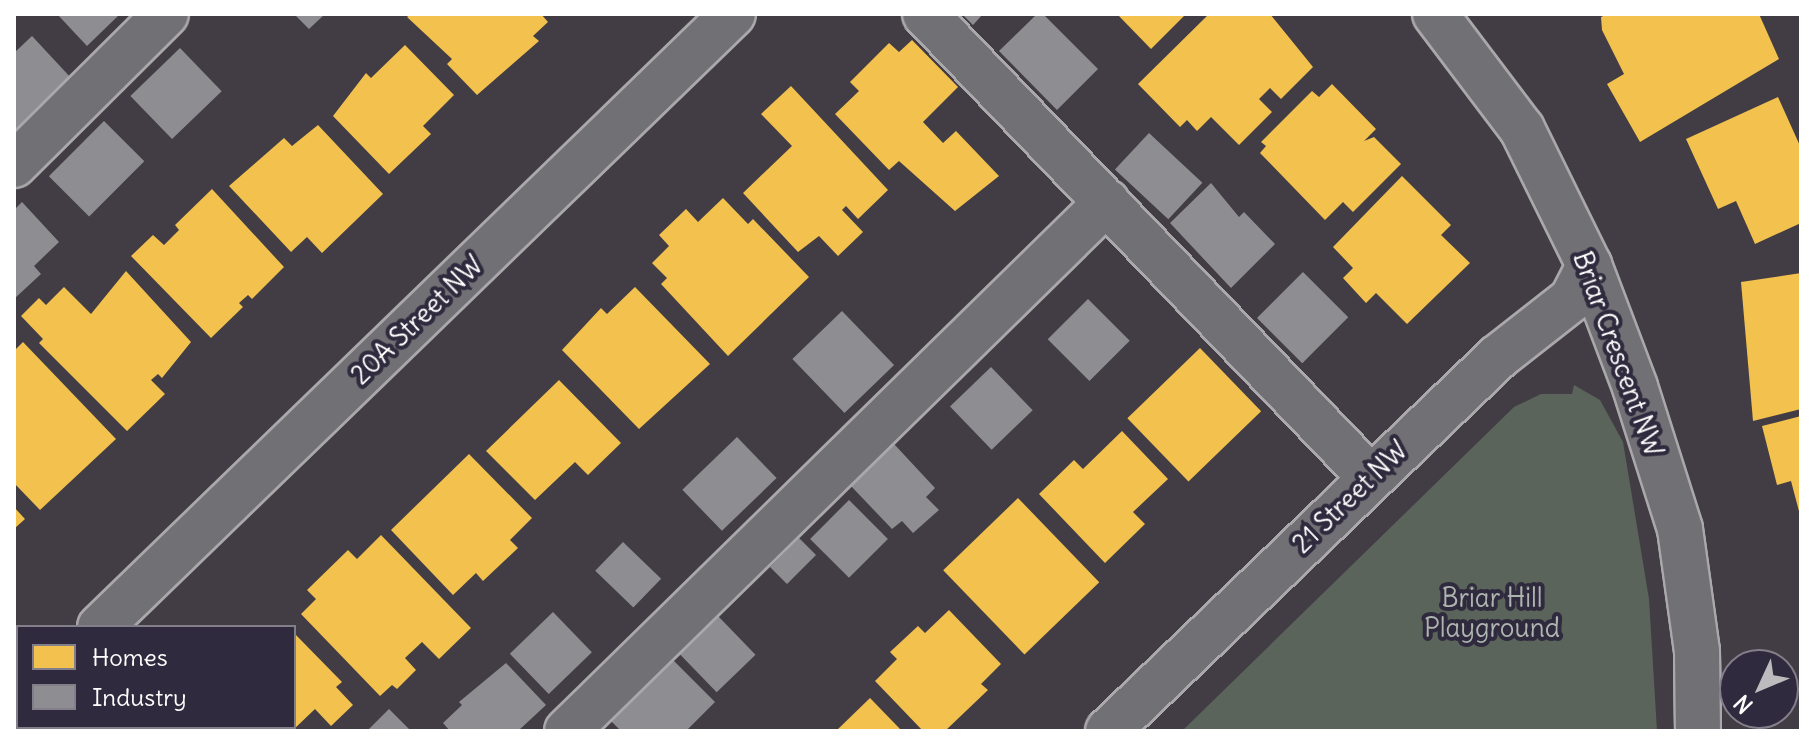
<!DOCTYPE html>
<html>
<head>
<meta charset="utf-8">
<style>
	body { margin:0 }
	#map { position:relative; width:1815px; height:745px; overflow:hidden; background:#423d44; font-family:Delius,sans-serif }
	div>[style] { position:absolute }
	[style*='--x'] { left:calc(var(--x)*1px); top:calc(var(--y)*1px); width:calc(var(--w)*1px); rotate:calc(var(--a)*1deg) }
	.green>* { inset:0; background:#5a645b }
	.homes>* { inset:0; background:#f2c14e; transform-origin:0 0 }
	.industry>* { inset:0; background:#8d8d92; transform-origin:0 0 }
	.roads { filter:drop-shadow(2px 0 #aaa8ab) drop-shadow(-2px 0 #aaa8ab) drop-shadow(0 2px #aaa8ab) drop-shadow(0 -2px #aaa8ab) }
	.minor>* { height:44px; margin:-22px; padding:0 22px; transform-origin:22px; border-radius:22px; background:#717074 }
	span { translate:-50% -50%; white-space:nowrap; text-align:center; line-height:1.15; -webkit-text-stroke:8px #2f2a3d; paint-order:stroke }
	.street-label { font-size:26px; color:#fff }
	.park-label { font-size:26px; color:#aeb4af }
	.frame { position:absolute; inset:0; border:16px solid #fff; pointer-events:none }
	.legend { position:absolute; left:16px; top:625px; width:280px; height:104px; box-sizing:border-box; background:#2f2a3d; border:2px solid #827f8b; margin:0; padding:10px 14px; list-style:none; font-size:24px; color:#fff }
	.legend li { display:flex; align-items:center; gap:16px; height:40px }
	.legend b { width:40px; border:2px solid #827f8b }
	.north { position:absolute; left:1719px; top:649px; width:80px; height:80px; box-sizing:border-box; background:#2f2a3d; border:2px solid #827f8b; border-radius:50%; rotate:226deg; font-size:22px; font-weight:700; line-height:32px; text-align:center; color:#fff }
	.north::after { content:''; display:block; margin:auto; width:28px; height:36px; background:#bdbbbe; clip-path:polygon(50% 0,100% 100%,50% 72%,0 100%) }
</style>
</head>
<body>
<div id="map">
	<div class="green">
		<div style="clip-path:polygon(1574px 385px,1600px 400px,1623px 442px,1649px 599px,1657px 731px,1182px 731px,1514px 407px,1541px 394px,1572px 394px)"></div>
	</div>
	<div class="homes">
		<div style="clip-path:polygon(411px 14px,541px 14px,548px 22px,533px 36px,539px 41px,477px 95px,447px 64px,452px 59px,407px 17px)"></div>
		<div style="clip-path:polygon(1117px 14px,1186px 14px,1151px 49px)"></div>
		<div style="clip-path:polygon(1209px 14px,1270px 14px,1313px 67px,1281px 99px,1270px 88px,1259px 99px,1272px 112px,1239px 145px,1211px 117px,1197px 131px,1187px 120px,1180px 127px,1138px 84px)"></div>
		<div style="clip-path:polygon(1608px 14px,1759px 14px,1779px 59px,1640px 142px,1607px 84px,1624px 74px,1602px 30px,1601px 17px)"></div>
		<div style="clip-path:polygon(912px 40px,958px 87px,923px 122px,943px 143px,956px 131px,999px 176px,955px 211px,899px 161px,889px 170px,835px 114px,859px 91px,850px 82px,889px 43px,899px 52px)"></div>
		<div style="clip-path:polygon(405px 45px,454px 95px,423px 126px,431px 134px,389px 174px,333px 116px,366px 73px,371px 78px)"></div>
		<div style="clip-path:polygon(1332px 84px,1376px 129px,1364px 141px,1374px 137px,1401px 164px,1353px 212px,1343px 202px,1325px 220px,1260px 153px,1266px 146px,1261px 142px,1312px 91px,1319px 97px)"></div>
		<div style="clip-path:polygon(791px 86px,888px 190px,858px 219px,846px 206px,842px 210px,863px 232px,838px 256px,819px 236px,798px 252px,743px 193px,792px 146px,761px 114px)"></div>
		<div style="clip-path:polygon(1778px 97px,1801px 148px,1801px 223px,1755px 244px,1736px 201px,1718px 209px,1686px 139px)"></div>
		<div style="clip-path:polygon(318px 125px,383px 194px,322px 253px,307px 237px,291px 252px,229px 186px,284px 138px,292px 146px)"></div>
		<div style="clip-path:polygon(1402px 176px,1451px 225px,1441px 235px,1470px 263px,1407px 324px,1376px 293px,1366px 303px,1343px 278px,1353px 268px,1333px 247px)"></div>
		<div style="clip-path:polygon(212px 189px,284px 267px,252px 299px,248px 295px,239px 303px,243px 307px,211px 338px,131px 256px,153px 235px,164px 245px,179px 230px,175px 225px)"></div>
		<div style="clip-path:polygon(723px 198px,748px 224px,753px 219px,809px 277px,728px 356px,661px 284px,667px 278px,652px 263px,669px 246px,659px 235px,686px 209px,698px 222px)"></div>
		<div style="clip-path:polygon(126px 271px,191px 342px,162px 378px,158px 374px,151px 380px,165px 394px,127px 431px,39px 343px,43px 339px,21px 316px,39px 298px,46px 305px,64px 287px,91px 314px)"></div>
		<div style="clip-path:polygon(1801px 273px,1801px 409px,1753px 421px,1741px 282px)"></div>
		<div style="clip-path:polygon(635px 287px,710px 364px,639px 429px,562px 350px,601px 308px,607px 314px)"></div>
		<div style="clip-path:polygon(23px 342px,116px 439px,40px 510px,14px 483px,14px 351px)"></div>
		<div style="left:1200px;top:348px;width:88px;height:101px;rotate:46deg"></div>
		<div style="clip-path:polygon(559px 380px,621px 443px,588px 475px,575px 462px,535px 500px,486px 451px)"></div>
		<div style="clip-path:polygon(1801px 416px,1801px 515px,1800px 515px,1791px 481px,1777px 485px,1762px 426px)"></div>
		<div style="clip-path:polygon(1122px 431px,1168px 479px,1133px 512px,1145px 524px,1105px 563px,1039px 494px,1074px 460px,1083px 469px)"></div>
		<div style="clip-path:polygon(469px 454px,532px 518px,510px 540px,518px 548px,483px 581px,476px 573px,453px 595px,391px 530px)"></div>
		<div style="left:1018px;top:498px;width:117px;height:104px;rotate:46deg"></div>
		<div style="clip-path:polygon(14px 507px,25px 519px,14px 529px)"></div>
		<div style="clip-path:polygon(381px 535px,471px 628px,439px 659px,422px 642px,405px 658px,416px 670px,397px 689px,392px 685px,380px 696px,301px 614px,316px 599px,307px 590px,348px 550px,357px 559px)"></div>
		<div style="clip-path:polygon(949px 610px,1001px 664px,981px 684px,988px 690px,945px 731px,923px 731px,875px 681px,897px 659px,890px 652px,918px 626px,925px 633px)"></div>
		<div style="clip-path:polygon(294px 633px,342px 682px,336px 687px,353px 705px,331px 726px,315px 709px,292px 731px,250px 731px,246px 727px,294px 727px)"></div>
		<div style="clip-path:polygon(870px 698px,902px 731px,836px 731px)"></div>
		<div style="left:170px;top:727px;width:59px;height:6px"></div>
	</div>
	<div class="industry">
		<div style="clip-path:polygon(57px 14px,120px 14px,87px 46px)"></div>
		<div style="clip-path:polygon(294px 14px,325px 14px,309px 29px)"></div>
		<div style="clip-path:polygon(962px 14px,983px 14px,973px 25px)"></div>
		<div style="clip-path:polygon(1037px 14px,1043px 14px,1098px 69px,1057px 110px,999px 51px)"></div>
		<div style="clip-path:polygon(32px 36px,72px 79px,14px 135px,14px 53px)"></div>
		<div style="left:180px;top:48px;width:60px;height:69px;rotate:46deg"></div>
		<div style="left:104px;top:121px;width:57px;height:78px;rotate:45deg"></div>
		<div style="left:1149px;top:133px;width:73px;height:50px;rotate:43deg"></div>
		<div style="clip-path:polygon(1211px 183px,1239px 217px,1244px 212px,1275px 244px,1231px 288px,1170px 223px)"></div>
		<div style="clip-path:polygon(22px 202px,59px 242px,34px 266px,41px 274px,14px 299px,14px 210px)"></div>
		<div style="left:1303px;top:272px;width:64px;height:65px;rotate:45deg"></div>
		<div style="left:1088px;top:299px;width:59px;height:57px;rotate:45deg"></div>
		<div style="left:842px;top:311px;width:75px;height:69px;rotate:46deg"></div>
		<div style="left:991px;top:367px;width:60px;height:57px;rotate:46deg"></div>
		<div style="left:737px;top:437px;width:57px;height:76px;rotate:46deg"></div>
		<div style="clip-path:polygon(894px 444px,935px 488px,926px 497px,939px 510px,913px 533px,902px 521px,892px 529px,850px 485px)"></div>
		<div style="left:849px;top:500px;width:55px;height:55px;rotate:45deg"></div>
		<div style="left:799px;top:538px;width:24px;height:41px;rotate:45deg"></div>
		<div style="left:623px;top:542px;width:53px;height:40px;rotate:44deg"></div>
		<div style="left:553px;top:612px;width:56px;height:60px;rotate:46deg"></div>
		<div style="left:718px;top:616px;width:54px;height:54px;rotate:46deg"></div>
		<div style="clip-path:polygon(673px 660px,715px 702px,686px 731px,621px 731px,611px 721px)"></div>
		<div style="clip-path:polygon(506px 663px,546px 705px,518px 731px,450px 731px,443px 723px,462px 705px,459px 702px)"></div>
		<div style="clip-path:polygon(389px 709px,411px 731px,367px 731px)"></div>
	</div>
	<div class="roads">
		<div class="minor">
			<div style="--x:925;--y:14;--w:642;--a:46.14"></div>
			<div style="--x:1435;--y:14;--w:144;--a:52.9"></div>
			<div style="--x:1522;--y:129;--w:152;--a:63.8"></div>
			<div style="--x:1589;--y:265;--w:130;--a:69.3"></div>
			<div style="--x:1635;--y:387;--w:149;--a:72.4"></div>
			<div style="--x:1680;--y:529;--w:123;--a:82.1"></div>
			<div style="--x:1697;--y:651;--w:80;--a:89.3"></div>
			<div style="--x:14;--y:165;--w:214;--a:-44.8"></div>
			<div style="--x:100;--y:627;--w:881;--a:-44.08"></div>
			<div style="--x:14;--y:710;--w:5;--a:-37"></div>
			<div style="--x:567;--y:731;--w:756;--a:-44.41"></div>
			<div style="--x:1108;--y:731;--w:540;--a:-43.8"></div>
			<div style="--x:1498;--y:357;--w:94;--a:-38.1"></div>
			<div style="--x:1572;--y:299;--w:38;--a:-63"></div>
		</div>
	</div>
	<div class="street-label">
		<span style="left:417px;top:320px;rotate:-44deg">20A Street NW</span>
		<span style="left:1618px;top:354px;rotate:70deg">Briar Crescent NW</span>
		<span style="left:1350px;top:497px;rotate:-44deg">21 Street NW</span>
	</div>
	<div class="park-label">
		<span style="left:1492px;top:613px">Briar Hill<br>Playground</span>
	</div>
	<div class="frame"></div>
	<ul class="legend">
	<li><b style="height:22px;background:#f2c14e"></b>Homes</li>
	<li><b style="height:22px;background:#8d8d92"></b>Industry</li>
	</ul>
	<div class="north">N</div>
</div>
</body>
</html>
